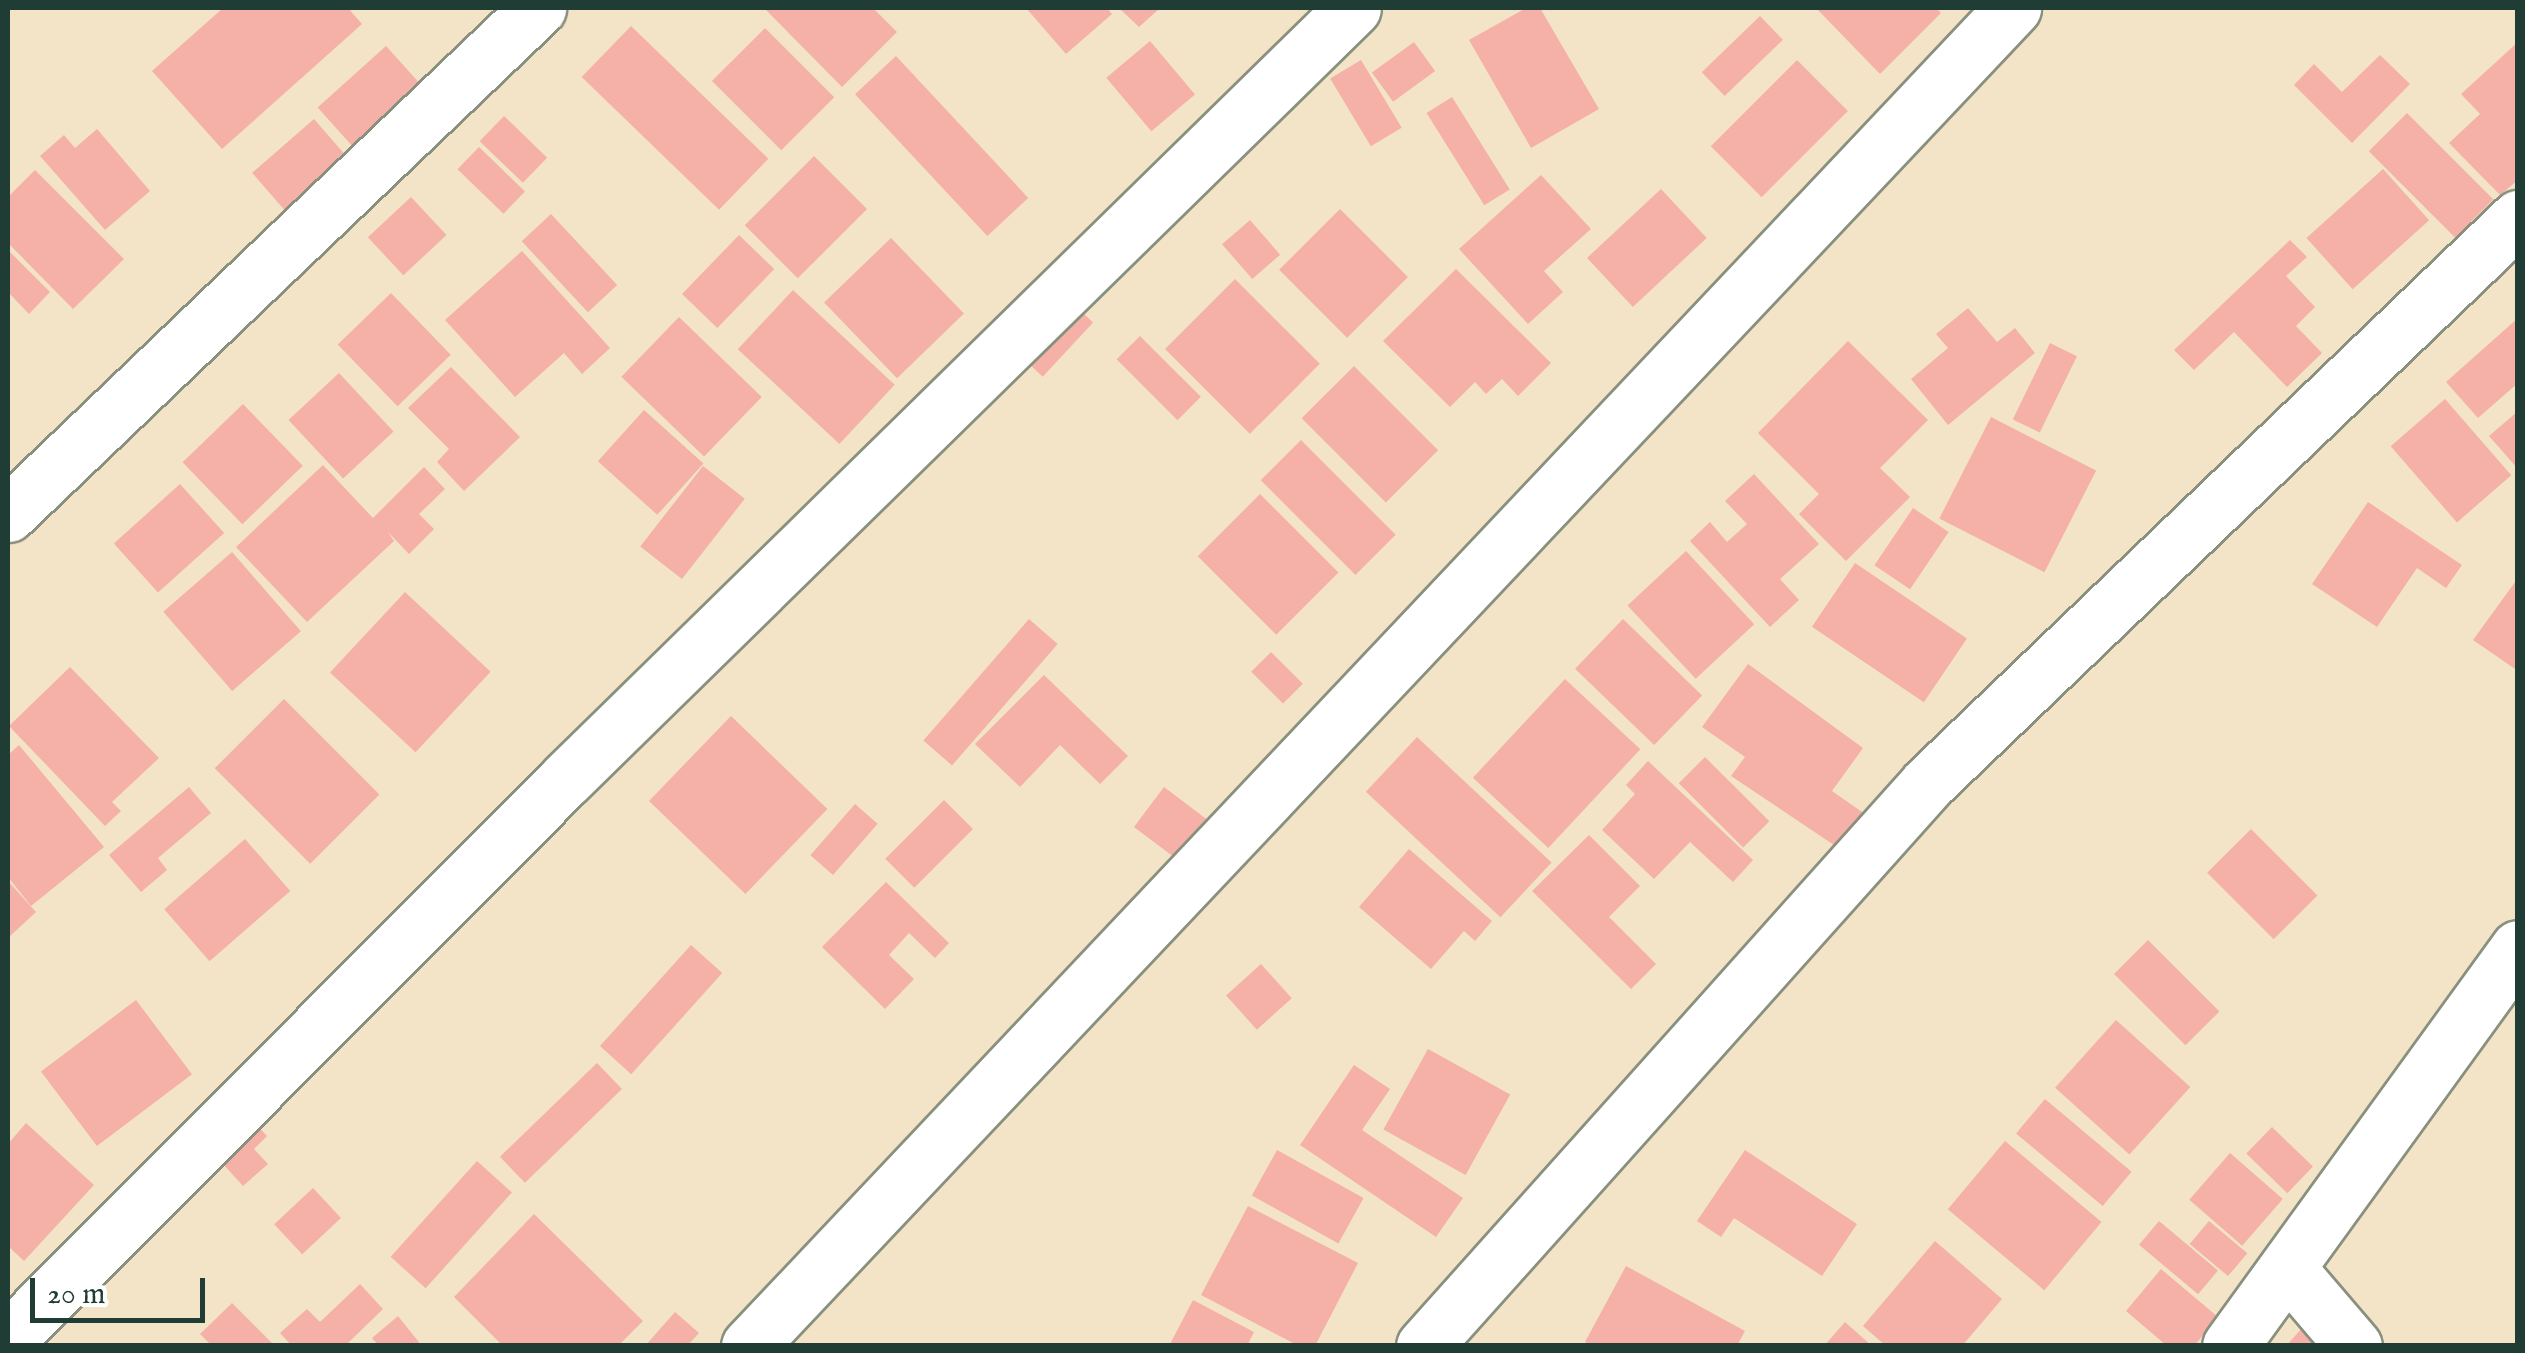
<!DOCTYPE html>
<html>
<head>
<meta charset="utf-8">
<style>
	body { margin:0 }
	#map { position:relative; width:2525px; height:1353px; overflow:hidden; background:#f3e4c8; font-family:"IM FELL English",serif }
	div>[style] { position:absolute }
	[style*='--x'] { left:calc(var(--x)*1px); top:calc(var(--y)*1px); width:calc(var(--w)*1px); rotate:calc(var(--a)*1deg) }
	.building>* { inset:0; background:#f5b0a7; transform-origin:0 0 }
	.roads { filter:drop-shadow(2px 0 #89907e) drop-shadow(-2px 0 #89907e) drop-shadow(0 2px #89907e) drop-shadow(0 -2px #89907e) }
	.street>* { height:55px; margin:-27.5px; padding:0 27.5px; transform-origin:27.5px; border-radius:27.5px; background:#fff }
	span { translate:-50% -50%; white-space:nowrap; text-align:center; line-height:1.15; -webkit-text-stroke:9px #fff; paint-order:stroke }
	.frame { position:absolute; inset:0; border:10px solid #1f3d34; pointer-events:none }
	.scale { position:absolute; left:30px; top:1278px; width:175px; height:45px; box-sizing:border-box; border:5px solid #1f3d34; border-top:0; padding-left:12px; font-size:30px; line-height:35px; white-space:nowrap; color:#1f3d34; -webkit-text-stroke:8px #fff; paint-order:stroke }
</style>
</head>
<body>
<div id="map">
	<div class="building">
		<div style="clip-path:polygon(223px 8px,348px 8px,362px 24px,222px 149px,152px 71px)"></div>
		<div style="clip-path:polygon(764px 8px,873px 8px,897px 32px,842px 87px)"></div>
		<div style="clip-path:polygon(1026px 8px,1107px 8px,1112px 14px,1066px 54px)"></div>
		<div style="clip-path:polygon(1119px 8px,1160px 8px,1139px 27px)"></div>
		<div style="clip-path:polygon(1526px 8px,1540px 8px,1599px 109px,1531px 148px,1469px 40px)"></div>
		<div style="clip-path:polygon(1816px 8px,1936px 8px,1941px 13px,1880px 74px)"></div>
		<div style="left:1760px;top:16px;width:33px;height:81px;rotate:46deg"></div>
		<div style="left:631px;top:26px;width:191px;height:71px;rotate:44deg"></div>
		<div style="left:765px;top:28px;width:98px;height:75px;rotate:45deg"></div>
		<div style="left:1150px;top:41px;width:70px;height:57px;rotate:50deg"></div>
		<div style="left:1414px;top:42px;width:36px;height:52px;rotate:54deg"></div>
		<div style="clip-path:polygon(2518px 42px,2518px 180px,2500px 195px,2449px 143px,2480px 114px,2461px 94px)"></div>
		<div style="left:386px;top:46px;width:59px;height:92px;rotate:48deg"></div>
		<div style="clip-path:polygon(2380px 55px,2410px 84px,2352px 143px,2294px 85px,2314px 64px,2342px 92px)"></div>
		<div style="left:896px;top:56px;width:194px;height:56px;rotate:47deg"></div>
		<div style="left:1361px;top:60px;width:79px;height:36px;rotate:59deg"></div>
		<div style="left:1797px;top:60px;width:72px;height:122px;rotate:45deg"></div>
		<div style="left:1452px;top:97px;width:109px;height:30px;rotate:58deg"></div>
		<div style="left:2407px;top:113px;width:122px;height:54px;rotate:45deg"></div>
		<div style="left:504px;top:116px;width:60px;height:35px;rotate:44deg"></div>
		<div style="left:314px;top:119px;width:55px;height:82px;rotate:49deg"></div>
		<div style="clip-path:polygon(97px 129px,150px 191px,105px 230px,40px 156px,64px 135px,75px 148px)"></div>
		<div style="left:479px;top:147px;width:64px;height:31px;rotate:44deg"></div>
		<div style="left:814px;top:156px;width:75px;height:98px;rotate:45deg"></div>
		<div style="left:2383px;top:169px;width:69px;height:103px;rotate:48deg"></div>
		<div style="clip-path:polygon(35px 170px,124px 259px,73px 309px,8px 243px,8px 197px)"></div>
		<div style="clip-path:polygon(1541px 175px,1591px 229px,1544px 271px,1563px 292px,1528px 324px,1459px 249px)"></div>
		<div style="left:1661px;top:189px;width:67px;height:101px;rotate:47deg"></div>
		<div style="left:411px;top:197px;width:52px;height:59px;rotate:47deg"></div>
		<div style="left:1340px;top:209px;width:96px;height:86px;rotate:45deg"></div>
		<div style="left:551px;top:214px;width:97px;height:40px;rotate:47deg"></div>
		<div style="left:1250px;top:220px;width:46px;height:37px;rotate:49deg"></div>
		<div style="left:739px;top:235px;width:49px;height:82px;rotate:44deg"></div>
		<div style="left:891px;top:238px;width:105px;height:93px;rotate:46deg"></div>
		<div style="clip-path:polygon(2290px 240px,2307px 257px,2286px 276px,2315px 307px,2296px 326px,2322px 353px,2287px 387px,2234px 332px,2194px 370px,2174px 350px)"></div>
		<div style="clip-path:polygon(8px 250px,50px 292px,29px 314px,8px 292px)"></div>
		<div style="clip-path:polygon(522px 251px,610px 348px,582px 374px,564px 353px,515px 397px,445px 320px)"></div>
		<div style="clip-path:polygon(1456px 269px,1551px 363px,1518px 396px,1502px 379px,1486px 394px,1475px 382px,1450px 407px,1383px 341px)"></div>
		<div style="left:1235px;top:279px;width:120px;height:99px;rotate:45deg"></div>
		<div style="left:793px;top:290px;width:139px;height:81px;rotate:43deg"></div>
		<div style="left:391px;top:293px;width:86px;height:74px;rotate:46deg"></div>
		<div style="left:1069px;top:300px;width:33px;height:74px;rotate:43deg"></div>
		<div style="clip-path:polygon(1968px 308px,1997px 342px,2015px 328px,2035px 353px,1948px 425px,1911px 379px,1948px 348px,1936px 334px)"></div>
		<div style="left:679px;top:317px;width:115px;height:83px;rotate:44deg"></div>
		<div style="clip-path:polygon(2518px 318px,2518px 383px,2478px 418px,2446px 382px)"></div>
		<div style="left:1140px;top:336px;width:86px;height:33px;rotate:45deg"></div>
		<div style="clip-path:polygon(1848px 341px,1928px 420px,1880px 468px,1910px 497px,1846px 561px,1799px 514px,1819px 494px,1758px 433px)"></div>
		<div style="left:2050px;top:343px;width:30px;height:85px;rotate:26deg"></div>
		<div style="left:1354px;top:366px;width:119px;height:74px;rotate:45deg"></div>
		<div style="clip-path:polygon(451px 367px,520px 437px,464px 491px,437px 462px,449px 449px,408px 408px)"></div>
		<div style="left:339px;top:373px;width:80px;height:69px;rotate:47deg"></div>
		<div style="left:2445px;top:399px;width:101px;height:72px;rotate:49deg"></div>
		<div style="left:243px;top:404px;width:86px;height:84px;rotate:46deg"></div>
		<div style="left:644px;top:410px;width:80px;height:69px;rotate:42deg"></div>
		<div style="clip-path:polygon(2518px 411px,2518px 469px,2489px 436px)"></div>
		<div style="left:1991px;top:417px;width:118px;height:114px;rotate:27deg"></div>
		<div style="left:1301px;top:440px;width:134px;height:57px;rotate:45deg"></div>
		<div style="clip-path:polygon(323px 465px,373px 518px,424px 467px,445px 489px,419px 514px,434px 529px,409px 554px,388px 532px,394px 541px,307px 622px,236px 547px)"></div>
		<div style="left:703px;top:466px;width:53px;height:102px;rotate:38deg"></div>
		<div style="clip-path:polygon(1754px 474px,1819px 544px,1780px 579px,1799px 600px,1770px 627px,1690px 541px,1710px 522px,1727px 542px,1747px 524px,1725px 501px)"></div>
		<div style="left:180px;top:484px;width:66px;height:89px;rotate:48deg"></div>
		<div style="left:1260px;top:494px;width:111px;height:88px;rotate:45deg"></div>
		<div style="clip-path:polygon(2368px 502px,2462px 565px,2446px 588px,2417px 568px,2377px 627px,2312px 584px)"></div>
		<div style="left:1913px;top:508px;width:43px;height:69px;rotate:34deg"></div>
		<div style="left:1686px;top:551px;width:100px;height:80px;rotate:47deg"></div>
		<div style="left:232px;top:552px;width:105px;height:91px;rotate:49deg"></div>
		<div style="left:1855px;top:563px;width:135px;height:77px;rotate:34deg"></div>
		<div style="clip-path:polygon(2518px 578px,2518px 671px,2473px 640px)"></div>
		<div style="left:405px;top:592px;width:117px;height:110px;rotate:43deg"></div>
		<div style="left:1029px;top:619px;width:38px;height:161px;rotate:41deg"></div>
		<div style="left:1623px;top:619px;width:110px;height:69px;rotate:44deg"></div>
		<div style="left:1271px;top:652px;width:45px;height:28px;rotate:45deg"></div>
		<div style="clip-path:polygon(1748px 664px,1863px 748px,1832px 791px,1865px 814px,1840px 849px,1731px 776px,1745px 757px,1702px 727px)"></div>
		<div style="clip-path:polygon(70px 667px,159px 758px,112px 802px,121px 811px,105px 826px,9px 726px)"></div>
		<div style="clip-path:polygon(1044px 675px,1128px 756px,1100px 784px,1060px 745px,1020px 787px,975px 744px)"></div>
		<div style="left:1565px;top:679px;width:103px;height:135px;rotate:43deg"></div>
		<div style="left:284px;top:699px;width:135px;height:98px;rotate:45deg"></div>
		<div style="left:731px;top:716px;width:134px;height:118px;rotate:44deg"></div>
		<div style="left:1417px;top:737px;width:184px;height:75px;rotate:43deg"></div>
		<div style="clip-path:polygon(19px 745px,104px 847px,31px 906px,8px 877px,8px 755px)"></div>
		<div style="left:1705px;top:757px;width:91px;height:37px;rotate:45deg"></div>
		<div style="clip-path:polygon(1648px 761px,1753px 860px,1733px 882px,1690px 842px,1654px 879px,1602px 830px,1635px 794px,1626px 785px)"></div>
		<div style="clip-path:polygon(189px 787px,211px 813px,158px 858px,167px 870px,141px 892px,109px 855px)"></div>
		<div style="left:1164px;top:787px;width:63px;height:50px;rotate:37deg"></div>
		<div style="left:944px;top:800px;width:41px;height:83px;rotate:45deg"></div>
		<div style="left:855px;top:804px;width:30px;height:68px;rotate:41deg"></div>
		<div style="left:2251px;top:829px;width:94px;height:62px;rotate:45deg"></div>
		<div style="clip-path:polygon(1589px 835px,1640px 886px,1609px 917px,1656px 964px,1631px 989px,1532px 891px)"></div>
		<div style="left:245px;top:839px;width:69px;height:107px;rotate:49deg"></div>
		<div style="clip-path:polygon(1409px 849px,1492px 921px,1475px 941px,1464px 931px,1431px 969px,1359px 907px)"></div>
		<div style="clip-path:polygon(8px 881px,36px 912px,8px 938px)"></div>
		<div style="clip-path:polygon(886px 882px,949px 943px,935px 958px,909px 933px,889px 955px,914px 979px,885px 1009px,822px 947px)"></div>
		<div style="left:2148px;top:940px;width:101px;height:48px;rotate:45deg"></div>
		<div style="left:691px;top:945px;width:42px;height:136px;rotate:42deg"></div>
		<div style="left:1261px;top:964px;width:46px;height:47px;rotate:48deg"></div>
		<div style="left:136px;top:1000px;width:93px;height:119px;rotate:53deg"></div>
		<div style="left:2116px;top:1020px;width:100px;height:91px;rotate:42deg"></div>
		<div style="left:1428px;top:1049px;width:94px;height:92px;rotate:29deg"></div>
		<div style="left:597px;top:1063px;width:36px;height:135px;rotate:46deg"></div>
		<div style="clip-path:polygon(1354px 1065px,1390px 1089px,1362px 1130px,1463px 1198px,1436px 1237px,1300px 1145px)"></div>
		<div style="left:2045px;top:1099px;width:113px;height:45px;rotate:40deg"></div>
		<div style="clip-path:polygon(251px 1119px,267px 1136px,254px 1149px,268px 1164px,243px 1186px,214px 1154px)"></div>
		<div style="clip-path:polygon(26px 1123px,94px 1185px,24px 1261px,8px 1246px,8px 1144px)"></div>
		<div style="left:2272px;top:1127px;width:57px;height:37px;rotate:44deg"></div>
		<div style="left:2005px;top:1141px;width:126px;height:89px;rotate:40deg"></div>
		<div style="left:1277px;top:1150px;width:99px;height:52px;rotate:29deg"></div>
		<div style="clip-path:polygon(1745px 1150px,1857px 1224px,1822px 1276px,1734px 1218px,1721px 1237px,1697px 1221px)"></div>
		<div style="left:2230px;top:1153px;width:70px;height:62px;rotate:41deg"></div>
		<div style="left:477px;top:1161px;width:47px;height:129px;rotate:42deg"></div>
		<div style="left:313px;top:1188px;width:41px;height:53px;rotate:47deg"></div>
		<div style="clip-path:polygon(1248px 1206px,1358px 1263px,1315px 1346px,1299px 1346px,1201px 1295px)"></div>
		<div style="clip-path:polygon(534px 1214px,643px 1321px,618px 1346px,503px 1346px,454px 1297px)"></div>
		<div style="left:2159px;top:1221px;width:77px;height:31px;rotate:40deg"></div>
		<div style="left:2209px;top:1221px;width:50px;height:30px;rotate:40deg"></div>
		<div style="clip-path:polygon(1935px 1241px,2002px 1299px,1962px 1346px,1886px 1346px,1863px 1326px)"></div>
		<div style="clip-path:polygon(1626px 1266px,1745px 1331px,1737px 1346px,1592px 1346px,1585px 1342px)"></div>
		<div style="clip-path:polygon(2161px 1269px,2218px 1317px,2194px 1346px,2167px 1346px,2126px 1311px)"></div>
		<div style="clip-path:polygon(360px 1284px,383px 1309px,345px 1346px,292px 1346px,280px 1333px,307px 1309px,320px 1322px)"></div>
		<div style="clip-path:polygon(1193px 1300px,1254px 1332px,1247px 1346px,1169px 1346px)"></div>
		<div style="clip-path:polygon(232px 1303px,275px 1346px,212px 1346px,200px 1334px)"></div>
		<div style="clip-path:polygon(675px 1312px,699px 1333px,687px 1346px,645px 1346px)"></div>
		<div style="clip-path:polygon(398px 1316px,422px 1346px,379px 1346px,372px 1338px)"></div>
		<div style="clip-path:polygon(1845px 1322px,1872px 1346px,1824px 1346px)"></div>
		<div style="clip-path:polygon(2303px 1327px,2323px 1346px,2286px 1346px)"></div>
	</div>
	<div class="roads">
		<div class="street">
			<div style="--x:8;--y:514;--w:733;--a:-43.67"></div>
			<div style="--x:2289;--y:1270;--w:100;--a:49.5"></div>
			<div style="--x:8;--y:1339;--w:789;--a:-45.1"></div>
			<div style="--x:565;--y:780;--w:1103;--a:-44.41"></div>
			<div style="--x:749;--y:1346;--w:1841;--a:-46.63"></div>
			<div style="--x:1424;--y:1346;--w:756;--a:-48.16"></div>
			<div style="--x:1928;--y:783;--w:817;--a:-43.76"></div>
			<div style="--x:2230;--y:1346;--w:491;--a:-54.1"></div>
		</div>
	</div>
	<div class="frame"></div>
	<div class="scale">20 m</div>
</div>
</body>
</html>
